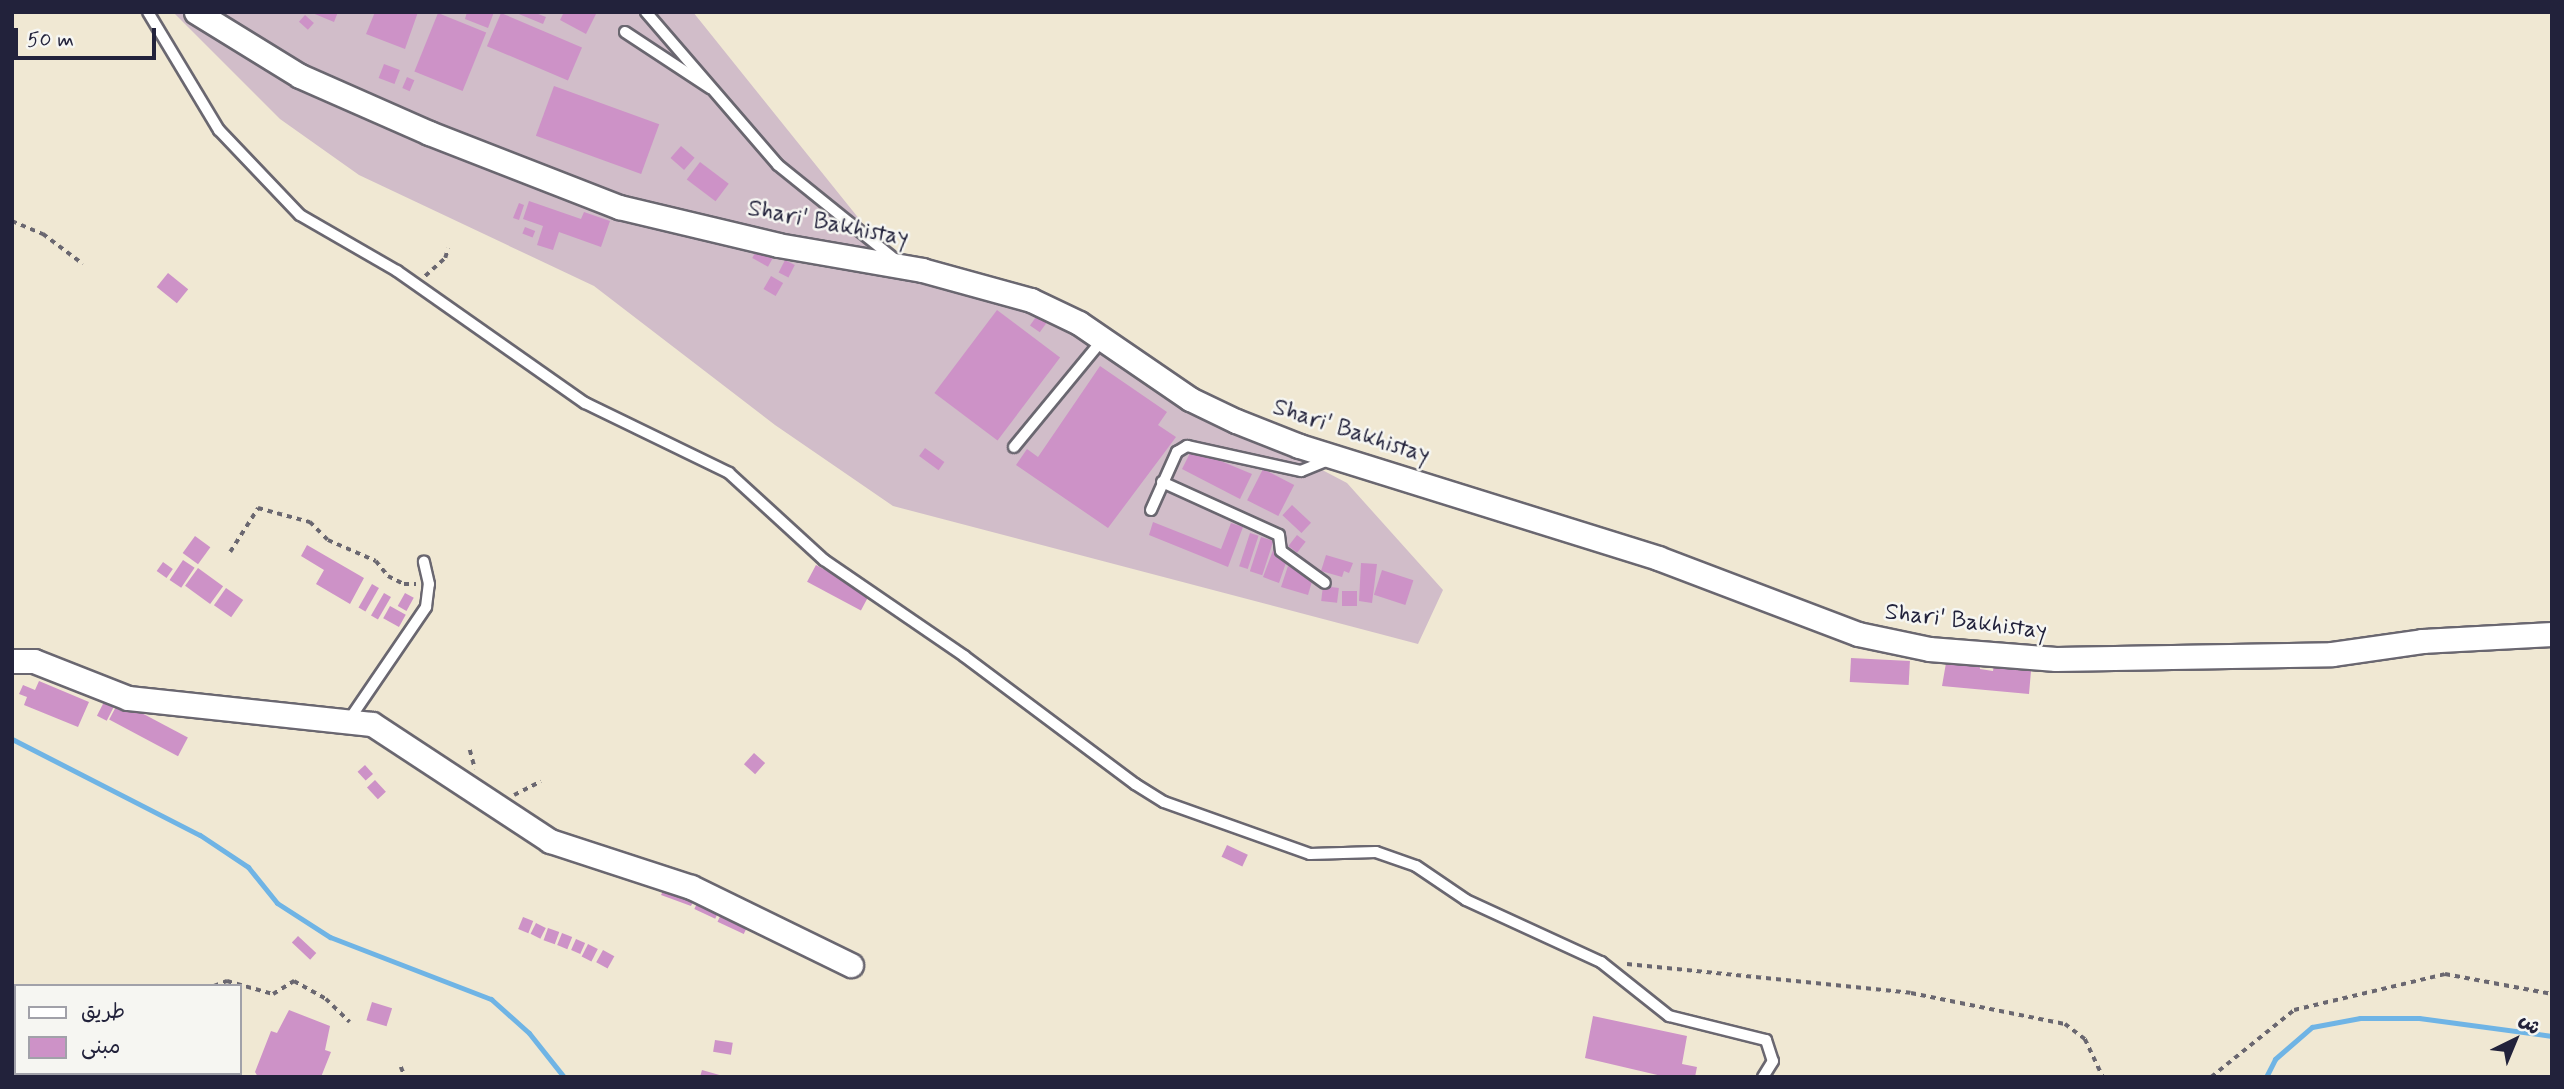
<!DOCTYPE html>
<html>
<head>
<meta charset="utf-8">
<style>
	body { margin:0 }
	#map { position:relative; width:2564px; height:1089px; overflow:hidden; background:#f0e8d3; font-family:Mynerve,"Playpen Sans Arabic",sans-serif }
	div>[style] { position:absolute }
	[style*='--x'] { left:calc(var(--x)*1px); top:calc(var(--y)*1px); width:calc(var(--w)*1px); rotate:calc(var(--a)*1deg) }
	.industrial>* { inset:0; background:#d1bdc9 }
	.stream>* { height:5px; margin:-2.5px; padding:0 2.5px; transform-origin:2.5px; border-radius:2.5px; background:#6fb4e5 }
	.building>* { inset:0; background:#cd92c7; transform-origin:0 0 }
	.path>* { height:3.5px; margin-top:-1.75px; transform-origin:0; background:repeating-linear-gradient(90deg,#6a6770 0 5px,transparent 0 10px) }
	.roads { filter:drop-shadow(2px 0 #6a6770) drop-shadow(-2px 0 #6a6770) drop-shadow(0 2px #6a6770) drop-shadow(0 -2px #6a6770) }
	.lane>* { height:10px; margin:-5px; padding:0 5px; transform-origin:5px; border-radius:5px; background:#fff }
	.street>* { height:23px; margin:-11.5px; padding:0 11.5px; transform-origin:11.5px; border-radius:11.5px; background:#fff }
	span { translate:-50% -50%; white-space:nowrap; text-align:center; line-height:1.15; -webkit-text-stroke:5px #f6f6f2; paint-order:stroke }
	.street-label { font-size:24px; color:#22223b }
	.frame { position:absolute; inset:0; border:14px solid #22223b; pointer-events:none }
	.legend { position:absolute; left:14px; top:984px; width:228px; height:91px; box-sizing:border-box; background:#f6f6f2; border:2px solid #a1a1a9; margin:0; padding:9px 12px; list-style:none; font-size:21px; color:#22223b }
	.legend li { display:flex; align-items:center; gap:14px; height:35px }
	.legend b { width:35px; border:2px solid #a1a1a9 }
	.north { position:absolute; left:2480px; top:1005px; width:70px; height:70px; -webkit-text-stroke:5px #f6f6f2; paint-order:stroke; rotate:43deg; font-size:19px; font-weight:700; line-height:28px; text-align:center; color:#22223b }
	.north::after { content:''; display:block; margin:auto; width:24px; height:32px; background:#22223b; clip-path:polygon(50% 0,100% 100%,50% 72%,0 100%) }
	.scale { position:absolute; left:14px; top:28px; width:142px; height:32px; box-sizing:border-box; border:4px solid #22223b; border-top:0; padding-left:9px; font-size:21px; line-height:24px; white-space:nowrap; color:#22223b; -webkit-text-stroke:5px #f6f6f2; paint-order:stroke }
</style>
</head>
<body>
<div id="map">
	<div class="industrial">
		<div style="clip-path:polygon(173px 12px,693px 12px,901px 271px,1038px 310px,1161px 385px,1347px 483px,1443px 590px,1418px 644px,893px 506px,775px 425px,594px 286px,359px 175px,280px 119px)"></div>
	</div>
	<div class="stream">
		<div style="--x:12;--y:739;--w:211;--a:27.1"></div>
		<div style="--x:200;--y:835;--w:58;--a:33.7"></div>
		<div style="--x:248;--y:867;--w:46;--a:51.1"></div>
		<div style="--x:277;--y:903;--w:63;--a:32.7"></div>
		<div style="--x:330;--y:937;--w:173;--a:21.1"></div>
		<div style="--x:491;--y:999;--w:51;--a:41.8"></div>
		<div style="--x:529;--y:1033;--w:56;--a:51.5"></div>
		<div style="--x:2266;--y:1077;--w:20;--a:-63"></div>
		<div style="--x:2275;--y:1059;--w:49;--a:-40.9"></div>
		<div style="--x:2312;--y:1027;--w:49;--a:-10.6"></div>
		<div style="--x:2360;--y:1018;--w:59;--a:0"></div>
		<div style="--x:2419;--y:1018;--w:134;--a:7.7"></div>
	</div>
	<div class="building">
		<div style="clip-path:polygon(310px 12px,338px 12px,334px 22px)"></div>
		<div style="clip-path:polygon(375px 12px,418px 12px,405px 49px,366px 34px)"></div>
		<div style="clip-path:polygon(467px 12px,494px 12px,488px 28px,465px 19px)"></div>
		<div style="clip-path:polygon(514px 12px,533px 12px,546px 17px,543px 24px)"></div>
		<div style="clip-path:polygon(564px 12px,597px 12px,586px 34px,560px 20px)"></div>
		<div style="left:438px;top:13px;width:52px;height:63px;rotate:22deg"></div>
		<div style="left:501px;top:13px;width:88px;height:36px;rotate:23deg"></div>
		<div style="left:305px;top:15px;width:12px;height:9px;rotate:42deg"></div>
		<div style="left:384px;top:64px;width:17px;height:15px;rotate:21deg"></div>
		<div style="left:407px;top:77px;width:8px;height:12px;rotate:23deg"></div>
		<div style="left:554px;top:86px;width:112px;height:53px;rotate:20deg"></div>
		<div style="left:681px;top:146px;width:18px;height:16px;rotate:41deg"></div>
		<div style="left:700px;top:162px;width:36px;height:22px;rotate:37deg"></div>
		<div style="clip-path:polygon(529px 201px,581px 219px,584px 212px,610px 221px,601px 247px,559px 232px,553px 250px,537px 245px,543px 226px,523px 219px)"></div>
		<div style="clip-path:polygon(519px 203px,524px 205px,519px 220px,513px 218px)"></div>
		<div style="left:525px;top:227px;width:11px;height:7px;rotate:22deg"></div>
		<div style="left:760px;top:244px;width:18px;height:16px;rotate:29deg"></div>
		<div style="left:785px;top:260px;width:11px;height:14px;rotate:27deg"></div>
		<div style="left:168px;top:273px;width:26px;height:18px;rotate:39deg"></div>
		<div style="left:771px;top:276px;width:14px;height:15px;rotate:30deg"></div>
		<div style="left:997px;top:310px;width:79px;height:104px;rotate:37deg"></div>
		<div style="left:1038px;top:314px;width:12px;height:14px;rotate:35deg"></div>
		<div style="clip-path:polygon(1100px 366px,1167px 412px,1158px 425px,1176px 437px,1108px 528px,1016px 465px,1027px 449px,1038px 457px)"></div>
		<div style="left:925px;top:448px;width:24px;height:10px;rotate:36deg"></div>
		<div style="clip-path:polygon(1192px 449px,1252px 474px,1240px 499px,1182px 469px)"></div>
		<div style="left:1263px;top:469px;width:35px;height:35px;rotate:27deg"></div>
		<div style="left:1292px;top:505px;width:26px;height:14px;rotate:43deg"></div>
		<div style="clip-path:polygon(1153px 522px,1221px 549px,1231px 523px,1243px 527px,1228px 567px,1149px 535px)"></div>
		<div style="left:1250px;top:533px;width:9px;height:35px;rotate:18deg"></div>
		<div style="left:1297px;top:535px;width:11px;height:14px;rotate:38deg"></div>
		<div style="left:195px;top:536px;width:19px;height:21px;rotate:36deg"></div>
		<div style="left:1261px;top:537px;width:13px;height:36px;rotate:18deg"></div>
		<div style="clip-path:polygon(307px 545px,364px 578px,350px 604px,316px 584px,324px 570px,301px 556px)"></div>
		<div style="clip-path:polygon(1275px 545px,1278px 547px,1275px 556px,1287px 560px,1279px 583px,1263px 577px)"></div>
		<div style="clip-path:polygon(1326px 555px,1353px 563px,1349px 573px,1344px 571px,1342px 577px,1321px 571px)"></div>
		<div style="left:183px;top:560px;width:14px;height:24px;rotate:34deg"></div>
		<div style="left:163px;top:562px;width:12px;height:11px;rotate:35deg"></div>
		<div style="clip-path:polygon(1361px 563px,1377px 564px,1372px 603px,1359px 601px)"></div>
		<div style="left:816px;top:565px;width:61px;height:19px;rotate:28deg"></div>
		<div style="clip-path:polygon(1288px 566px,1313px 578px,1308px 595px,1281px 587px)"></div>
		<div style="left:198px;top:568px;width:31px;height:22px;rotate:36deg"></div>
		<div style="left:1382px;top:570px;width:33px;height:26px;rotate:18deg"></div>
		<div style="left:372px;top:584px;width:8px;height:27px;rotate:30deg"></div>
		<div style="left:1323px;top:586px;width:16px;height:15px;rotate:7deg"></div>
		<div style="left:226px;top:588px;width:21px;height:21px;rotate:35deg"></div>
		<div style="left:1342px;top:591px;width:15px;height:15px"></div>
		<div style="left:384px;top:593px;width:8px;height:26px;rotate:30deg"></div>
		<div style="left:405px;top:593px;width:10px;height:15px;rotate:29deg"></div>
		<div style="left:390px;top:606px;width:18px;height:14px;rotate:29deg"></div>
		<div style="left:1851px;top:658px;width:59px;height:24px;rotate:3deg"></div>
		<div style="clip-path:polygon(1979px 661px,1980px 669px,1993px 671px,1994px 664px,2031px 671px,2029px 694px,1942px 686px,1946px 663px)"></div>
		<div style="clip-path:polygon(39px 681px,89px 702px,78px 727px,24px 705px,27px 697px,19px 694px,23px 685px,35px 690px)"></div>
		<div style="left:106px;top:698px;width:11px;height:20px;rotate:27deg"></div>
		<div style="left:119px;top:701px;width:78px;height:21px;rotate:28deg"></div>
		<div style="left:754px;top:753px;width:15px;height:15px;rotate:42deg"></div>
		<div style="left:365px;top:765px;width:12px;height:10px;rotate:48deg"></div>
		<div style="left:375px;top:780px;width:16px;height:11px;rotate:47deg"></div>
		<div style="left:1227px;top:845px;width:23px;height:13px;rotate:25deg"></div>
		<div style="clip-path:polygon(667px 883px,696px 896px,691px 906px,661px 895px)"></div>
		<div style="left:699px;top:899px;width:23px;height:11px;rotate:25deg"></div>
		<div style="left:723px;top:910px;width:29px;height:13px;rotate:25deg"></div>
		<div style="left:523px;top:917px;width:11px;height:13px;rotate:22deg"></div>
		<div style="left:536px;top:923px;width:11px;height:12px;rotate:27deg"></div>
		<div style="left:548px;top:928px;width:12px;height:13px;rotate:20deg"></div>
		<div style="left:562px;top:933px;width:11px;height:13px;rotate:22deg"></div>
		<div style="left:298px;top:936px;width:25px;height:9px;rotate:43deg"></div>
		<div style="left:576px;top:939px;width:10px;height:12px;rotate:24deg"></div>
		<div style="left:588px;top:944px;width:11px;height:14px;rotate:27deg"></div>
		<div style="left:603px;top:950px;width:13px;height:14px;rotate:29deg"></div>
		<div style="left:372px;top:1002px;width:21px;height:19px;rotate:17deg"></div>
		<div style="clip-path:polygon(289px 1010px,330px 1026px,325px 1050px,331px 1052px,321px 1077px,258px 1077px,255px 1072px,271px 1031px,277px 1033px)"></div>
		<div style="clip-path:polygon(1593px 1016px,1687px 1036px,1682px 1064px,1697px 1067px,1695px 1077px,1666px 1077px,1585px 1058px)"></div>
		<div style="left:715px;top:1040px;width:18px;height:12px;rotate:9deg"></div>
		<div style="clip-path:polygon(702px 1070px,723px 1076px,723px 1077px,700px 1077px)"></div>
	</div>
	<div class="path">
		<div style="--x:12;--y:221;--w:34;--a:23"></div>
		<div style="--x:43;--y:234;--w:50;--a:36.9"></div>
		<div style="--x:425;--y:276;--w:27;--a:-42"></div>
		<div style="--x:445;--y:258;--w:10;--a:-73"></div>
		<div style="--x:230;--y:552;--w:52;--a:-57.5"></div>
		<div style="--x:258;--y:508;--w:54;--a:15.1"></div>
		<div style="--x:310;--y:522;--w:25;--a:45"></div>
		<div style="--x:328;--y:540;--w:52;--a:23.6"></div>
		<div style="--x:376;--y:561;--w:19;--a:51"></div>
		<div style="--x:388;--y:576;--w:18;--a:27"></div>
		<div style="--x:404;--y:584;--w:12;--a:0"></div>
		<div style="--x:470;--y:750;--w:20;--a:75"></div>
		<div style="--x:514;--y:795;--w:30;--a:-27"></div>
		<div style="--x:1627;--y:964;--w:285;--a:5.8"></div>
		<div style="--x:1911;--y:993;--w:157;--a:11.4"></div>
		<div style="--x:2065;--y:1024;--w:25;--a:37"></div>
		<div style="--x:2085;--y:1039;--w:42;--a:64.7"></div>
		<div style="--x:214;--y:986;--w:14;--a:-21"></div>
		<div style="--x:227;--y:981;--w:48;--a:15.8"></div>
		<div style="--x:273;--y:994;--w:25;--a:-32"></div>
		<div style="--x:294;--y:981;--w:37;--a:29"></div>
		<div style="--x:326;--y:999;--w:33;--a:44"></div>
		<div style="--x:12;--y:993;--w:8;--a:60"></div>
		<div style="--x:401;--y:1067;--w:11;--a:68"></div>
		<div style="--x:184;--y:1077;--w:4;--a:-63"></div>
		<div style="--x:2211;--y:1077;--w:107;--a:-38.9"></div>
		<div style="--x:2294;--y:1010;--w:155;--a:-13.4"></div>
		<div style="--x:2445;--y:974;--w:109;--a:10.6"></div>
	</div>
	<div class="roads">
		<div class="lane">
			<div style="--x:148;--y:12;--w:138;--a:59"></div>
			<div style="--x:219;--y:130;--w:117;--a:46.4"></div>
			<div style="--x:300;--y:215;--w:112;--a:30"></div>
			<div style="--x:397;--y:271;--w:230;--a:35.1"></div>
			<div style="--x:585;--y:403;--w:160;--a:25.9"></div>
			<div style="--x:729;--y:473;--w:129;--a:42.5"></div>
			<div style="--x:824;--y:560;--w:170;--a:34.4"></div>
			<div style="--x:964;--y:656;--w:214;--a:36.8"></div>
			<div style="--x:1135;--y:784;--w:34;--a:32"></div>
			<div style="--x:1164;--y:802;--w:155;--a:19.6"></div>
			<div style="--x:1310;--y:854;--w:66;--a:-1.7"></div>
			<div style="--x:1376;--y:852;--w:42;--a:19.3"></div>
			<div style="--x:1416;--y:866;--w:60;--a:34.2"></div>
			<div style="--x:1466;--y:900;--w:149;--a:24.7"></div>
			<div style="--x:1601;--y:962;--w:87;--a:38.5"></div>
			<div style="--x:1669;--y:1016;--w:100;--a:13.9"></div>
			<div style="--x:1766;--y:1040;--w:22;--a:72"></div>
			<div style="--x:1773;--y:1061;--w:19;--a:122"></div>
			<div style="--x:646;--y:12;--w:202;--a:49.2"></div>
			<div style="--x:778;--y:165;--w:154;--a:38.9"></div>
			<div style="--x:625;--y:32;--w:102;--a:33.4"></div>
			<div style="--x:1014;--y:447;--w:140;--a:-50.5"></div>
			<div style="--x:1162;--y:482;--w:128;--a:24.4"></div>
			<div style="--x:1279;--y:535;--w:16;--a:83"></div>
			<div style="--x:1281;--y:551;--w:54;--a:36"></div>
			<div style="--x:1151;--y:510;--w:64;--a:-65.9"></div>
			<div style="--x:1177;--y:452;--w:12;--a:-31"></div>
			<div style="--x:1187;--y:446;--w:117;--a:12.4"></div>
			<div style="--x:1301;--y:471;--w:35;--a:-22"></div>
			<div style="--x:349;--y:720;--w:137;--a:-55.7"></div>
			<div style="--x:426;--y:607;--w:23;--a:-83"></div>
			<div style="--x:429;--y:584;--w:23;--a:-103"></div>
		</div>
		<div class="street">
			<div style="--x:196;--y:12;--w:122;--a:31.6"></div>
			<div style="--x:300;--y:76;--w:141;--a:23.8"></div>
			<div style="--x:429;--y:133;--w:204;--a:21.3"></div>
			<div style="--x:619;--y:207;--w:163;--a:13.4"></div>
			<div style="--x:778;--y:245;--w:146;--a:9.8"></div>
			<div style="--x:922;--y:270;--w:113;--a:15.4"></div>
			<div style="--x:1031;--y:300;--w:53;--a:25.6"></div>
			<div style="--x:1079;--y:323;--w:135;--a:34.4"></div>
			<div style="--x:1190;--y:399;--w:51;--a:25.6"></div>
			<div style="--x:1236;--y:421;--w:68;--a:21.6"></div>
			<div style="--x:1299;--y:446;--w:376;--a:17.3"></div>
			<div style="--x:1658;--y:558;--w:214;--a:20.8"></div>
			<div style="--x:1858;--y:634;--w:73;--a:11.9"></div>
			<div style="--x:1929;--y:649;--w:127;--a:4.5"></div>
			<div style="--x:2056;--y:659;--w:276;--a:-1"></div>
			<div style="--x:2332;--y:654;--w:91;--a:-8.2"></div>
			<div style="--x:2422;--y:641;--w:130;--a:-3.1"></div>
			<div style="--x:12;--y:661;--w:22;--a:0"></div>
			<div style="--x:34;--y:661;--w:101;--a:21.5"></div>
			<div style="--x:128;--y:698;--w:245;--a:6.1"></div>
			<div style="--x:372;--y:724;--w:213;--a:33.3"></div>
			<div style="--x:550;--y:841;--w:148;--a:18.1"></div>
			<div style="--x:691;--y:887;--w:178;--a:26"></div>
			<div style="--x:12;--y:1064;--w:4;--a:14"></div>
			<div style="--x:78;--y:1073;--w:26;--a:9"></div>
		</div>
	</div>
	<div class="street-label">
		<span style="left:828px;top:224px;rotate:11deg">Shari' Bakhistay</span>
		<span style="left:1351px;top:432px;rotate:18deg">Shari' Bakhistay</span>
		<span style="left:1966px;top:622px;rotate:7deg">Shari' Bakhistay</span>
	</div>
	<div class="frame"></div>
	<ul class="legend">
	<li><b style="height:9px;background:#fff"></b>طريق</li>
	<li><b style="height:19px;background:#cd92c7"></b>مبنى</li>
	</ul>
	<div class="north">ش</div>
	<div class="scale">50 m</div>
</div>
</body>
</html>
